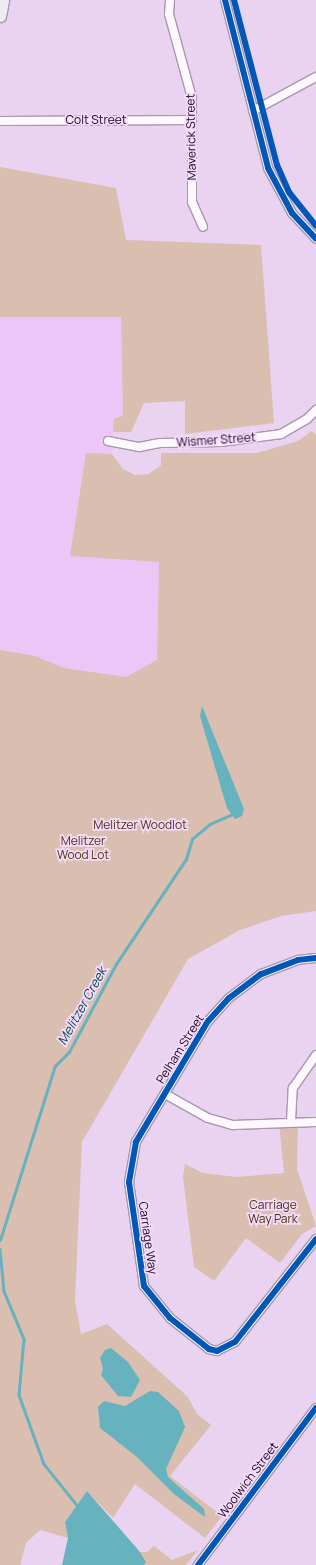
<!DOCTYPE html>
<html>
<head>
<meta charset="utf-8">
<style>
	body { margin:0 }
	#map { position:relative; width:316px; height:1565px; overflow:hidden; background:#ead2f1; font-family:Manrope,sans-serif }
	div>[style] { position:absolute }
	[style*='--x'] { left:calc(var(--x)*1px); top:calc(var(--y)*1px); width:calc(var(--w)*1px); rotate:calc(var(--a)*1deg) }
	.built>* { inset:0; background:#ecc6f6 }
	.green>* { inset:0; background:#dabeb0 }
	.water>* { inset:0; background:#66b2bf }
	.stream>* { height:2.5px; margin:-1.25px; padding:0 1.25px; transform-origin:1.25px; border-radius:1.25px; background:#66b2bf }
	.roads { filter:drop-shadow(1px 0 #a896ad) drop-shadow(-1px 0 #a896ad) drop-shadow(0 1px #a896ad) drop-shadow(0 -1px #a896ad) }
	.minor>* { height:8px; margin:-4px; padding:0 4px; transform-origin:4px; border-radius:4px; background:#fcf8fd }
	.major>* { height:11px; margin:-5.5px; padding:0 5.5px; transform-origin:5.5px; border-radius:5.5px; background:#edecf4 }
	.cycleway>* { height:6px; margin:-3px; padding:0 3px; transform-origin:3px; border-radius:3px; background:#0057b8 }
	span { translate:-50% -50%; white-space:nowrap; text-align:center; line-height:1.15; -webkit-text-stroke:3.5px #f5dafc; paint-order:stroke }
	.street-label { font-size:12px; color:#18081c }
	.park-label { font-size:12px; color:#4a350d }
	.water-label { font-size:13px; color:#054b4e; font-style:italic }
</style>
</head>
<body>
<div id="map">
	<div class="built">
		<div style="clip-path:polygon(0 317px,121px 317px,123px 415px,114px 419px,112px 454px,86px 454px,70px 556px,159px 562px,156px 685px,0 656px)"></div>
	</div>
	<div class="green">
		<div style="clip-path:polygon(0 167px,116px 188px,126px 240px,261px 245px,274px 423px,185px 434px,185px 401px,144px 403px,131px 432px,113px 432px,114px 419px,123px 415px,121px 317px,0 317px)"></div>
		<div style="clip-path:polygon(312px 431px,316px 435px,316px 911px,281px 916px,240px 930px,188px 959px,82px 1142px,75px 1300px,81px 1334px,107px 1324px,188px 1397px,197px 1414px,211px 1425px,170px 1476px,222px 1516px,205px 1538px,135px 1484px,113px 1518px,87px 1491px,65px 1522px,68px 1538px,40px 1530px,26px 1543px,20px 1565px,0 1565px,0 650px,35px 656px,64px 668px,126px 677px,157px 660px,159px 562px,70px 556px,86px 453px,112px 454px,123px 469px,135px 475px,149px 474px,161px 465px,161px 453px,257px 453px,298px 441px)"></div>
		<div style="clip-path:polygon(298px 1121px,297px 1169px,316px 1226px,302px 1234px,280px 1263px,246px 1238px,214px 1281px,194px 1267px,183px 1176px,185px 1164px,203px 1173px,237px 1177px,284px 1173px,279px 1122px)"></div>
		<div style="clip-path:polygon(154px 1546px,172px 1560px,198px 1550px,186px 1565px,144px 1565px,146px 1562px,140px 1552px,147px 1552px)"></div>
	</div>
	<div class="water">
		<div style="clip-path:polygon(202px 706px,244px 809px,242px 816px,235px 819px,227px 808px,200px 716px)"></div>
		<div style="clip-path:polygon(111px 1348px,128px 1362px,140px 1380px,131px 1397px,118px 1396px,101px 1375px,103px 1368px,100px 1358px,105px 1350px)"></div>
		<div style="clip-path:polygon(150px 1391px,158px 1392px,179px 1411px,185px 1427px,166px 1469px,168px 1477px,204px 1509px,205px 1517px,174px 1494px,137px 1457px,100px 1428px,98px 1407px,104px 1401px,125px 1406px)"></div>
		<div style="clip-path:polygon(87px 1491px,140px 1552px,146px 1562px,144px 1565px,62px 1565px,68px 1538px,65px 1522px)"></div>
	</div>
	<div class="stream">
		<div style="--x:0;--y:1240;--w:182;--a:-72.5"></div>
		<div style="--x:55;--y:1066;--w:20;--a:-45"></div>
		<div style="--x:69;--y:1052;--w:100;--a:-61.9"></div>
		<div style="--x:116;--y:964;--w:126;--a:-56.3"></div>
		<div style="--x:186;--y:859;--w:21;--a:-73"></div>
		<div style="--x:192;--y:839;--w:23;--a:-40"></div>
		<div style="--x:210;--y:824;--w:24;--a:-24"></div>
		<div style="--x:0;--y:1249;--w:42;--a:84.6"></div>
		<div style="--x:4;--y:1291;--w:52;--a:67.4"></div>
		<div style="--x:24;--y:1339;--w:56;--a:95.1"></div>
		<div style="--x:19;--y:1395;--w:73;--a:70.1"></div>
		<div style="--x:44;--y:1464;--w:53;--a:51.2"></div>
	</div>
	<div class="roads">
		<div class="minor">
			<div style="--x:170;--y:0;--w:14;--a:94"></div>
			<div style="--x:169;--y:14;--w:87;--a:74.7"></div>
			<div style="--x:192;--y:98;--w:104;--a:90"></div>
			<div style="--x:192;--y:202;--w:27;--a:66"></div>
			<div style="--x:225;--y:0;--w:173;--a:75.6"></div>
			<div style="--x:268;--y:168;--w:51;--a:61.9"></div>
			<div style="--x:292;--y:213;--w:35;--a:47"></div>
			<div style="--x:253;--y:111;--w:72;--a:-28.4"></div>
			<div style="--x:0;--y:121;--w:192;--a:-0.3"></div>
			<div style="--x:108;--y:441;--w:32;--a:11"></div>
			<div style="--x:139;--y:447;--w:21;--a:-11"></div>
			<div style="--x:160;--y:443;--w:61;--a:-0.9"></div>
			<div style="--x:221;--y:442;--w:61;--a:-7.6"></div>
			<div style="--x:281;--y:434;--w:30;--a:-30"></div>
			<div style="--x:307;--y:419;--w:13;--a:-45"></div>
			<div style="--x:316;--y:958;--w:18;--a:174"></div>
			<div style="--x:298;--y:960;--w:40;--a:159"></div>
			<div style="--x:261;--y:974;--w:40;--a:143"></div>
			<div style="--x:229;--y:998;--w:31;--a:132"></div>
			<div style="--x:208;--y:1021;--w:141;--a:120.8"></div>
			<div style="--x:136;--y:1142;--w:41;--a:99.9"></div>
			<div style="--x:129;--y:1182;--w:105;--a:81.8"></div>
			<div style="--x:144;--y:1286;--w:41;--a:50.9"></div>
			<div style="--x:170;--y:1318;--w:50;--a:38.5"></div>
			<div style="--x:209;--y:1349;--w:8;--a:14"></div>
			<div style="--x:217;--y:1351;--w:20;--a:-27"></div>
			<div style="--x:235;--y:1342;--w:131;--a:-51.8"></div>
			<div style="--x:165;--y:1094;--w:49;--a:29.2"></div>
			<div style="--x:208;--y:1118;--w:26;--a:16"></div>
			<div style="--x:233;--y:1125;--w:83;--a:-2.1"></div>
			<div style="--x:291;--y:1121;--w:33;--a:-87"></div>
			<div style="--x:293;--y:1088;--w:40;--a:-55.1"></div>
			<div style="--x:198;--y:1565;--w:196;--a:-53.1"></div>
		</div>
		<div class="major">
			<div style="--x:0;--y:16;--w:16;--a:-79"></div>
		</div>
	</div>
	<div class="cycleway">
		<div style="--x:225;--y:0;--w:173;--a:75.6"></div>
		<div style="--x:268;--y:168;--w:51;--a:61.9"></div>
		<div style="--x:292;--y:213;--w:35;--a:47"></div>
		<div style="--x:234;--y:0;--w:171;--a:75.4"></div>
		<div style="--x:277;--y:165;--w:30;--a:66"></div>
		<div style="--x:289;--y:192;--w:43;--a:51.5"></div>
		<div style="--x:316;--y:958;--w:18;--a:174"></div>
		<div style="--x:298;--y:960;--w:40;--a:159"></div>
		<div style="--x:261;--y:974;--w:40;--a:143"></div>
		<div style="--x:229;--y:998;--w:31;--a:132"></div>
		<div style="--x:208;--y:1021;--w:141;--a:120.8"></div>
		<div style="--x:136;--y:1142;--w:41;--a:99.9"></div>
		<div style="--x:129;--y:1182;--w:105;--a:81.8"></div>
		<div style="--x:144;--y:1286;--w:41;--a:50.9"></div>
		<div style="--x:170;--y:1318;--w:50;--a:38.5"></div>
		<div style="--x:209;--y:1349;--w:8;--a:14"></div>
		<div style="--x:217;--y:1351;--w:20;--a:-27"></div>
		<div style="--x:235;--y:1342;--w:131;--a:-51.8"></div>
		<div style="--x:198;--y:1565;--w:196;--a:-53.1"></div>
	</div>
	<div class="street-label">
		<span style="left:96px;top:120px">Colt Street</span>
		<span style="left:191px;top:137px;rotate:-91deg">Maverick Street</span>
		<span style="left:216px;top:440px;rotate:-4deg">Wismer Street</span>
		<span style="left:180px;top:1049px;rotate:-58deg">Pelham Street</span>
		<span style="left:148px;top:1238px;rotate:82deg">Carriage Way</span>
		<span style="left:248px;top:1480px;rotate:-53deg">Woolwich Street</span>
	</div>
	<div class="park-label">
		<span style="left:140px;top:825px">Melitzer Woodlot</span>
		<span style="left:83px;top:848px">Melitzer<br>Wood Lot</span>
		<span style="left:273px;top:1212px">Carriage<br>Way Park</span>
	</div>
	<div class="water-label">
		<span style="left:82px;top:1006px;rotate:-61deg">Melitzer Creek</span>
	</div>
</div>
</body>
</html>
